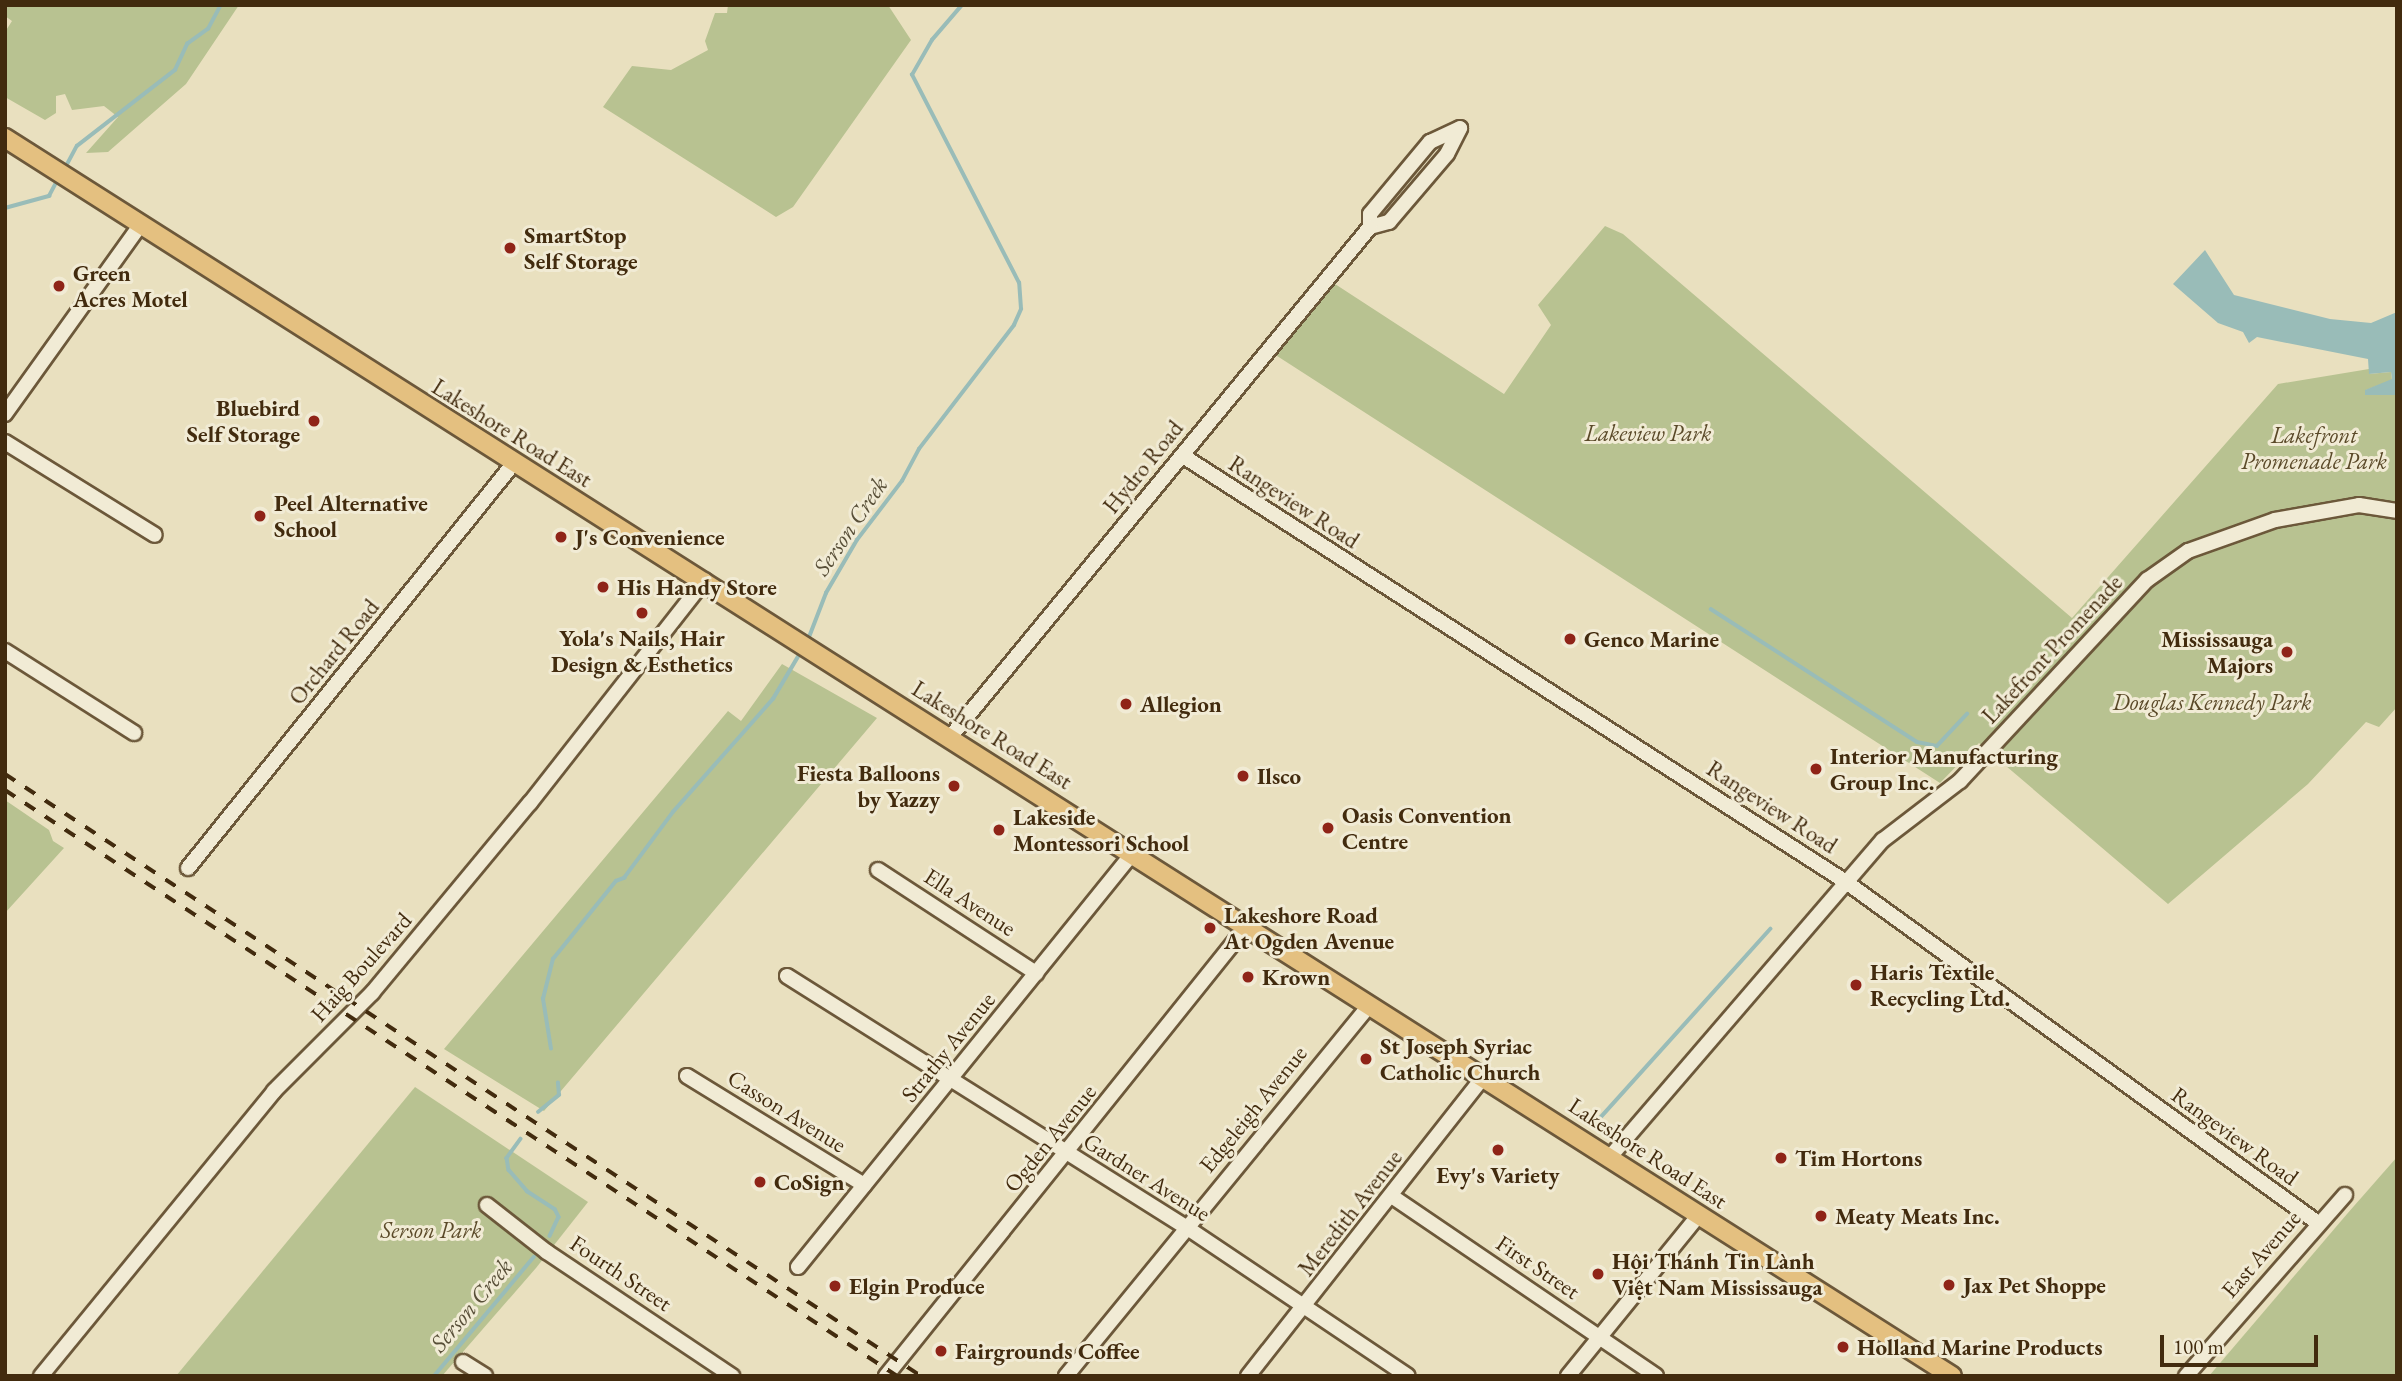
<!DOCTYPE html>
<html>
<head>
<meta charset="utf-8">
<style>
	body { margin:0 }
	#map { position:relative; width:2402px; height:1381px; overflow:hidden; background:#e9e0bf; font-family:"EB Garamond",serif }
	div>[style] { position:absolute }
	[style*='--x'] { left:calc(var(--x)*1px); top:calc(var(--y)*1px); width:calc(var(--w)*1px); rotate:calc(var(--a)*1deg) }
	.green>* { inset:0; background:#b8c291 }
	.water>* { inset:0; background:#99bcb8 }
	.stream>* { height:3.5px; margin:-1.75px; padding:0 1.75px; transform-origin:1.75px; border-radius:1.75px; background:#99bcb8 }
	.roads { filter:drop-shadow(2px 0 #6c583a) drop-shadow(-2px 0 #6c583a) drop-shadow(0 2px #6c583a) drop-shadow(0 -2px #6c583a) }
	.minor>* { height:14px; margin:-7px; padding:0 7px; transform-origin:7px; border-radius:7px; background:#f1ebd5 }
	.major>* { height:18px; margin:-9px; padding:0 9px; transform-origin:9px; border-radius:9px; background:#e4c080 }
	.rail>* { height:3.5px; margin-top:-1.75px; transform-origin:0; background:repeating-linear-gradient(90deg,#422b0e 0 12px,transparent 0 24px) }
	.dots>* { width:19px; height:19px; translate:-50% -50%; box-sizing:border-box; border:4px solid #f1ebd5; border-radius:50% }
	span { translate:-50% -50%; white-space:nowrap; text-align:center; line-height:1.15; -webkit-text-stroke:6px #f1ebd5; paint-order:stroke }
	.poi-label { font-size:23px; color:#422b0e; font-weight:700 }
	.left { translate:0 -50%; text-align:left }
	.right { translate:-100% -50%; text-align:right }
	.street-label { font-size:23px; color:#422b0e }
	.park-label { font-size:23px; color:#5a4928; font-style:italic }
	.water-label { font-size:24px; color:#584f38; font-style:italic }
	.frame { position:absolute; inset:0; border:7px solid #422b0e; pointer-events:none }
	.scale { position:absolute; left:2160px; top:1335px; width:158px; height:32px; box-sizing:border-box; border:4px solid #422b0e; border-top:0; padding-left:9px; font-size:21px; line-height:24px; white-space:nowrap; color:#422b0e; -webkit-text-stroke:5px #f1ebd5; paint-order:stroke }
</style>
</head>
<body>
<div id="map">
	<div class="green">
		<div style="clip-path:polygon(5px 5px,239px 5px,186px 84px,108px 152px,86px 153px,118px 117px,104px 106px,72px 110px,65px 94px,56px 96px,56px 113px,45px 120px,5px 97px,5px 32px,12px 21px,5px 16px)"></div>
		<div style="clip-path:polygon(728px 5px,888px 5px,911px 40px,793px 207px,776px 217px,603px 107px,632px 66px,671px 70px,708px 50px,705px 41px,715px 13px,727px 13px)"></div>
		<div style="clip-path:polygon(1605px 226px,1623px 234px,2072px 618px,2278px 384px,2369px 369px,2369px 374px,2391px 372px,2392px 380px,2366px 390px,2366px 395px,2397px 395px,2397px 707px,2379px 727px,2366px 722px,2308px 784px,2168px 904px,1979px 743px,1940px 783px,1274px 354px,1335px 284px,1504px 394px,1551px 325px,1538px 305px)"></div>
		<div style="clip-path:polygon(782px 664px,877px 718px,544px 1111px,444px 1049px,728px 711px,741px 721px)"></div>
		<div style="clip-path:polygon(5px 800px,49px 830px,53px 841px,64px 848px,5px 913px)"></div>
		<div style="clip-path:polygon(415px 1087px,588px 1202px,536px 1268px,442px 1376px,176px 1376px)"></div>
		<div style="clip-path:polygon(2397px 1157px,2397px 1376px,2209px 1376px,2347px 1214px)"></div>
	</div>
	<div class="water">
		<div style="clip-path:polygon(2205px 250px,2234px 295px,2330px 319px,2371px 323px,2397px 312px,2397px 395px,2365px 395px,2365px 390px,2392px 379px,2391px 372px,2369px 374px,2368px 359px,2257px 337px,2249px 343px,2243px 332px,2218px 323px,2173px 284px)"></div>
	</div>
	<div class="stream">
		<div style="--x:64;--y:170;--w:27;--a:-62"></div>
		<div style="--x:77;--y:146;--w:124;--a:-37.8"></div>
		<div style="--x:175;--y:70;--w:29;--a:-65"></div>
		<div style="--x:187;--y:44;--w:26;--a:-36"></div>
		<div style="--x:208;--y:29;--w:27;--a:-62"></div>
		<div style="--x:5;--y:208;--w:46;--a:-15.3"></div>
		<div style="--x:49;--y:196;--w:19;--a:-62"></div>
		<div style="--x:1711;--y:609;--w:245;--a:32.8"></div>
		<div style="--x:1917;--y:742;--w:20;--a:11"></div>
		<div style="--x:1937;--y:746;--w:44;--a:-46.8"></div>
		<div style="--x:808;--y:640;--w:50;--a:-69"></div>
		<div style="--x:826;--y:593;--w:61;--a:-59.7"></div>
		<div style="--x:857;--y:540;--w:74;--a:-52.7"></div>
		<div style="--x:902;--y:481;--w:36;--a:-62"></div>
		<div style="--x:919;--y:449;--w:156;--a:-52.5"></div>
		<div style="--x:1014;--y:325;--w:17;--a:-66"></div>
		<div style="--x:1021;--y:309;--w:26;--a:-94"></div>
		<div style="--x:1019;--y:283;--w:234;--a:-117.2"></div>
		<div style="--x:912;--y:75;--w:40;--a:-60.3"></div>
		<div style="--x:932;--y:40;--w:46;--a:-49.4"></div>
		<div style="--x:551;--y:1049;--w:51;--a:-99.1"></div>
		<div style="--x:543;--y:999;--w:41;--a:-76"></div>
		<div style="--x:553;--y:959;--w:100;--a:-51.1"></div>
		<div style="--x:616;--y:881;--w:9;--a:-21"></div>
		<div style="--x:624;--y:878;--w:82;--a:-53.4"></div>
		<div style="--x:673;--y:812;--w:151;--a:-48.5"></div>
		<div style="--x:773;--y:699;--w:57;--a:-59.4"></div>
		<div style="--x:538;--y:1112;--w:27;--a:-39"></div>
		<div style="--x:559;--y:1095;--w:12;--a:-95"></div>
		<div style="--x:1601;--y:1117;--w:253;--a:-48"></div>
		<div style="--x:521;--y:1139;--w:24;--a:126"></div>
		<div style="--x:507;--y:1158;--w:12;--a:81"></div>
		<div style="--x:509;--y:1170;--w:28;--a:49"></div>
		<div style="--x:527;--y:1191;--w:33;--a:33"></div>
		<div style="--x:555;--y:1209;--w:9;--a:63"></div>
		<div style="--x:559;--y:1217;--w:21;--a:115"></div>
		<div style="--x:434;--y:1376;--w:155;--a:-50"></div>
	</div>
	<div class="roads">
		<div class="minor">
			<div style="--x:1370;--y:227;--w:13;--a:-90"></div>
			<div style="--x:1370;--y:214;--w:94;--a:-50.2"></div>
			<div style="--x:1430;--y:142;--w:33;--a:-25"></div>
			<div style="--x:1370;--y:227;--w:20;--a:-15"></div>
			<div style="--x:1389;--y:222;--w:89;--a:-49.5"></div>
			<div style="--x:1447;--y:154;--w:29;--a:-63"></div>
			<div style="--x:5;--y:414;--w:230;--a:-54.4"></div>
			<div style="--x:5;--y:442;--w:176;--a:31.8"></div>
			<div style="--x:1183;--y:456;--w:788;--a:32.72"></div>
			<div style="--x:1846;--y:882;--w:582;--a:35.85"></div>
			<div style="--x:5;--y:651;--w:153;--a:32.4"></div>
			<div style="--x:951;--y:736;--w:659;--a:-50.54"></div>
			<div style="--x:188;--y:868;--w:518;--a:-51.18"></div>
			<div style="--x:878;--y:870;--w:189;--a:33.1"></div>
			<div style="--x:787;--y:976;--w:471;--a:32.2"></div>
			<div style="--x:1186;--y:1227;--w:267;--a:33.9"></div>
			<div style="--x:687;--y:1076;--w:208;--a:31.6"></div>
			<div style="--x:1610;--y:1157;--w:418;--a:-49.3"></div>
			<div style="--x:1883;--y:840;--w:97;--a:-37.5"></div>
			<div style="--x:1960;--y:781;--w:275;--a:-47.1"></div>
			<div style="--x:2147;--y:580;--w:50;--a:-35.3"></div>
			<div style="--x:2188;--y:551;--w:92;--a:-19.6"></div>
			<div style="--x:2275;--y:520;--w:85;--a:-10.1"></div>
			<div style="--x:2359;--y:505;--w:38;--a:9"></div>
			<div style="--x:1393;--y:1197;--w:318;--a:34.2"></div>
			<div style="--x:487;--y:1205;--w:76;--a:38.1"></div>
			<div style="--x:547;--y:1252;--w:223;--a:33.8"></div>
			<div style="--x:798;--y:1267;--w:531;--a:-51.04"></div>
			<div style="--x:463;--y:1362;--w:26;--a:32"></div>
			<div style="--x:41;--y:1376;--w:368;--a:-50.7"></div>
			<div style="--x:274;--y:1091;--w:139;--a:-45"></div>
			<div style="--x:372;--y:993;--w:247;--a:-50.3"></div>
			<div style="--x:530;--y:803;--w:283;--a:-51.9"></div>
			<div style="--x:886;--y:1376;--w:577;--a:-51.26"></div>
			<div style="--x:1066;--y:1376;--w:480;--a:-50.7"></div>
			<div style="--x:1248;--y:1376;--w:382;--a:-51.8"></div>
			<div style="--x:1568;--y:1376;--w:208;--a:-50.9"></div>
			<div style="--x:2186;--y:1376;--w:241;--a:-48.7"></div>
		</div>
		<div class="major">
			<div style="--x:5;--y:138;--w:2307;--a:32.45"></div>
		</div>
	</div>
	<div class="rail">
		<div style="--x:5;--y:774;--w:1096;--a:33.31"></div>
		<div style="--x:5;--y:790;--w:1067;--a:33.3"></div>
	</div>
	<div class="dots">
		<div style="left:510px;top:248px;background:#8f2418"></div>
		<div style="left:59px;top:286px;background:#8f2418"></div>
		<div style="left:314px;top:421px;background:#8f2418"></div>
		<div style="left:260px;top:516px;background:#8f2418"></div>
		<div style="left:561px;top:537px;background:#8f2418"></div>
		<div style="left:603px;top:587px;background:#8f2418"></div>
		<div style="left:642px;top:613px;background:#8f2418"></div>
		<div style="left:1570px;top:639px;background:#8f2418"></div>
		<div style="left:2287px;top:652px;background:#8f2418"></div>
		<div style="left:1126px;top:704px;background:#8f2418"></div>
		<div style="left:1816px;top:769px;background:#8f2418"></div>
		<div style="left:1243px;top:776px;background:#8f2418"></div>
		<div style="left:954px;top:786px;background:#8f2418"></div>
		<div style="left:1328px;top:828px;background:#8f2418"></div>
		<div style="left:999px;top:830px;background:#8f2418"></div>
		<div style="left:1210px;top:928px;background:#8f2418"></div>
		<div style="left:1248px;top:977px;background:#8f2418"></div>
		<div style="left:1856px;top:985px;background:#8f2418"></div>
		<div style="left:1366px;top:1059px;background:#8f2418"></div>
		<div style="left:1498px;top:1150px;background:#8f2418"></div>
		<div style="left:1781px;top:1158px;background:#8f2418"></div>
		<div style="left:760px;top:1182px;background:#8f2418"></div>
		<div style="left:1821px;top:1216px;background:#8f2418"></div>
		<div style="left:1598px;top:1274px;background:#8f2418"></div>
		<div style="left:1949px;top:1285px;background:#8f2418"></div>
		<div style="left:835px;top:1286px;background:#8f2418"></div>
		<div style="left:1843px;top:1347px;background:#8f2418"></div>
		<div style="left:941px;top:1351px;background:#8f2418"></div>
	</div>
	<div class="poi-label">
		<span class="left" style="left:524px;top:248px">SmartStop<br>Self Storage</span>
		<span class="left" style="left:73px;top:286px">Green<br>Acres Motel</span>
		<span class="right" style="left:300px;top:421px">Bluebird<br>Self Storage</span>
		<span class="left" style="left:274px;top:516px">Peel Alternative<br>School</span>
		<span class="left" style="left:575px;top:537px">J's Convenience</span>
		<span class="left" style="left:617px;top:587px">His Handy Store</span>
		<span style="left:642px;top:651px">Yola's Nails, Hair<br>Design &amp; Esthetics</span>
		<span class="left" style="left:1584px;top:639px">Genco Marine</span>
		<span class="right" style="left:2273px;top:652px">Mississauga<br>Majors</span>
		<span class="left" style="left:1140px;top:704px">Allegion</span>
		<span class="left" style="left:1830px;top:769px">Interior Manufacturing<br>Group Inc.</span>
		<span class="right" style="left:940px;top:786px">Fiesta Balloons<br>by Yazzy</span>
		<span class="left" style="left:1257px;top:776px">Ilsco</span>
		<span class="left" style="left:1342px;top:828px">Oasis Convention<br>Centre</span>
		<span class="left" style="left:1013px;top:830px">Lakeside<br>Montessori School</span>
		<span class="left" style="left:1224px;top:928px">Lakeshore Road<br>At Ogden Avenue</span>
		<span class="left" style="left:1870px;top:985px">Haris Textile<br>Recycling Ltd.</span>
		<span class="left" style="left:1262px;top:977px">Krown</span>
		<span class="left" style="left:1380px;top:1059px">St Joseph Syriac<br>Catholic Church</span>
		<span class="left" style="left:1795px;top:1158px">Tim Hortons</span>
		<span style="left:1498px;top:1175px">Evy's Variety</span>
		<span class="left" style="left:774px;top:1182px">CoSign</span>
		<span class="left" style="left:1835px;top:1216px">Meaty Meats Inc.</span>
		<span class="left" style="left:1612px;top:1274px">Hội Thánh Tin Lành<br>Việt Nam Mississauga</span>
		<span class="left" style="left:1963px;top:1285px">Jax Pet Shoppe</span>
		<span class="left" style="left:849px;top:1286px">Elgin Produce</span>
		<span class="left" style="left:1857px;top:1347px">Holland Marine Products</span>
		<span class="left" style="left:955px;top:1351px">Fairgrounds Coffee</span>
	</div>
	<div class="street-label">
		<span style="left:512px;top:433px;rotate:32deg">Lakeshore Road East</span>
		<span style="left:1143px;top:467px;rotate:-51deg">Hydro Road</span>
		<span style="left:1294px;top:502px;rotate:33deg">Rangeview Road</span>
		<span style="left:2052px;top:649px;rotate:-47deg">Lakefront Promenade</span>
		<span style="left:334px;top:652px;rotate:-51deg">Orchard Road</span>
		<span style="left:992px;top:735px;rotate:32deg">Lakeshore Road East</span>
		<span style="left:1772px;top:807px;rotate:33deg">Rangeview Road</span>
		<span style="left:970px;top:902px;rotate:33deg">Ella Avenue</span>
		<span style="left:361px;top:967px;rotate:-48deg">Haig Boulevard</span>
		<span style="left:948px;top:1047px;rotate:-51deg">Strathy Avenue</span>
		<span style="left:1253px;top:1109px;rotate:-51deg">Edgeleigh Avenue</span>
		<span style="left:787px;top:1111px;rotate:32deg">Casson Avenue</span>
		<span style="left:2235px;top:1136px;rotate:36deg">Rangeview Road</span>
		<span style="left:1050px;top:1138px;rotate:-51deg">Ogden Avenue</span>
		<span style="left:1648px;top:1153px;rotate:33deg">Lakeshore Road East</span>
		<span style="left:1147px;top:1177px;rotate:32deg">Gardner Avenue</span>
		<span style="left:1350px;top:1213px;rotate:-52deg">Meredith Avenue</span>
		<span style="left:2261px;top:1254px;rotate:-49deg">East Avenue</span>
		<span style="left:1538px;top:1267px;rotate:34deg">First Street</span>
		<span style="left:621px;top:1273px;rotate:34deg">Fourth Street</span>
	</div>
	<div class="park-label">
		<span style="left:1648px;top:433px">Lakeview Park</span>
		<span style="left:2314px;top:448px">Lakefront<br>Promenade Park</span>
		<span style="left:2212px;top:702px">Douglas Kennedy Park</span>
		<span style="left:431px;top:1230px">Serson Park</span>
	</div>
	<div class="water-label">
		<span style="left:850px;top:526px;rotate:-56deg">Serson Creek</span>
		<span style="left:471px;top:1305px;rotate:-50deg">Serson Creek</span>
	</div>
	<div class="frame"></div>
	<div class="scale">100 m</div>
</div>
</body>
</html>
